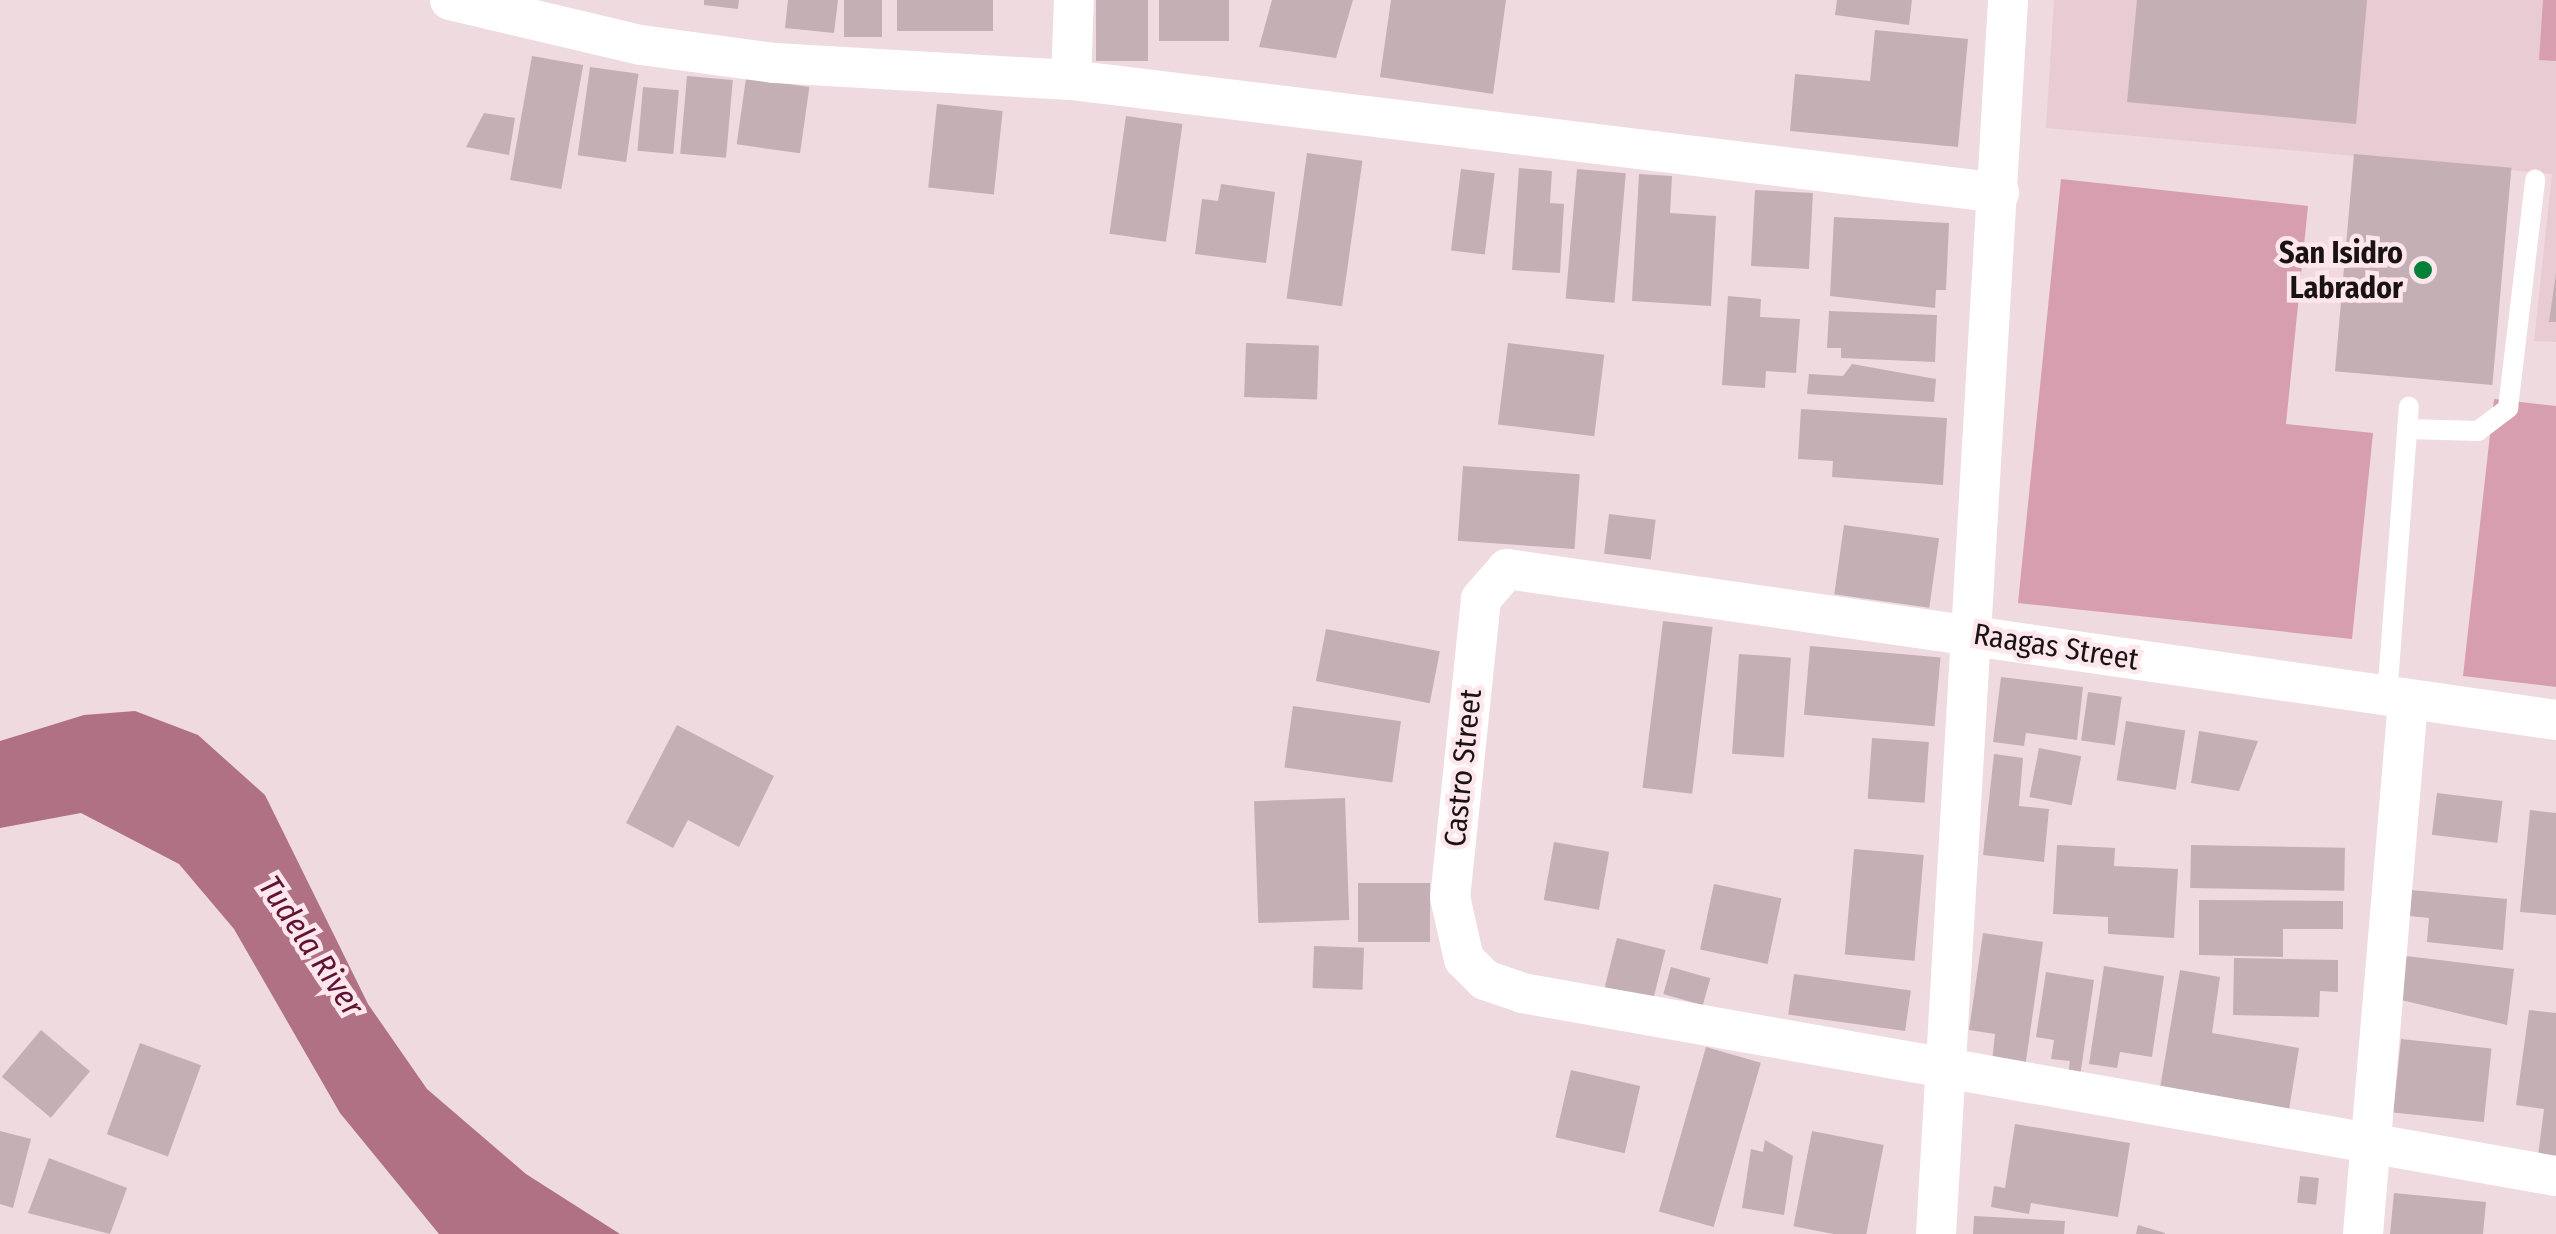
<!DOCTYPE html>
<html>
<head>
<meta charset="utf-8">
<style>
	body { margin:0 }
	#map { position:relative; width:2556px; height:1234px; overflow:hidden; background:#efdae0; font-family:"Fira Sans Condensed",sans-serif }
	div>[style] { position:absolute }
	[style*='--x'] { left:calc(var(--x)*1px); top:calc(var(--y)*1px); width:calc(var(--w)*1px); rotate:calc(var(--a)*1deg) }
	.built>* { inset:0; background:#e8cbd3 }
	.green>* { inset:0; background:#d69eaf }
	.water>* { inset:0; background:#b07185 }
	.building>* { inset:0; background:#c4afb5; transform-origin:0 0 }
	.lane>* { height:20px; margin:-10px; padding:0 10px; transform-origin:10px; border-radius:10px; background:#fff }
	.street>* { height:40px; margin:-20px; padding:0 20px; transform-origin:20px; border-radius:20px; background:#fff }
	.dots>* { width:28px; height:28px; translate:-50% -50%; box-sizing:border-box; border:5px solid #fde7ed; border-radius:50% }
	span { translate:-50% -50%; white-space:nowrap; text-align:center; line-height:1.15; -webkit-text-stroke:9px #fde7ed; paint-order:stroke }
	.poi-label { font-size:30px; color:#1a1315; font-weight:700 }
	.right { translate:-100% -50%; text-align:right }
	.street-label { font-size:30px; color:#1a1315 }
	.water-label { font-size:32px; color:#601234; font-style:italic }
</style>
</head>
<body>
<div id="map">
	<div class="built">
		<div style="clip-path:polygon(2054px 0,2556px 0,2556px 342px,2534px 341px,2552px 174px,2046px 128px)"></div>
	</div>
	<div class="green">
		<div style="clip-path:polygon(2543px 0,2556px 0,2556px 61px,2539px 60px)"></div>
		<div style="clip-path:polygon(2061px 179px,2308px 206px,2286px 424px,2373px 433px,2352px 639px,2018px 603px)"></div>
		<div style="clip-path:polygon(2494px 399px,2556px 406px,2556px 687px,2463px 676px)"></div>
	</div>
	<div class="water">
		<div style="clip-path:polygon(135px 711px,198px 735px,265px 795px,368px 1004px,427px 1089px,526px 1174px,620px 1234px,439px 1234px,340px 1113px,234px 929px,179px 864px,81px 813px,0 828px,0 741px,84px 715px)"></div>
	</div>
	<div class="building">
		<div style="clip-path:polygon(704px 0,739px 0,738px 9px,704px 5px)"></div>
		<div style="clip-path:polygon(788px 0,838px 0,834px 33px,785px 28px)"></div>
		<div style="left:844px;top:0;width:38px;height:37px"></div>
		<div style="left:897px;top:0;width:96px;height:31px"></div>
		<div style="left:1096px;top:0;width:52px;height:61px"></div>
		<div style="left:1159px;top:0;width:70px;height:41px"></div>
		<div style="clip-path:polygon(1272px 0,1353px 0,1336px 58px,1259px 47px)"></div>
		<div style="clip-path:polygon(1391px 0,1506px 0,1493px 94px,1380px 77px)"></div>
		<div style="clip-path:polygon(1837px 0,1912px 0,1909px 25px,1835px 15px)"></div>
		<div style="clip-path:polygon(2137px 0,2367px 0,2356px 124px,2127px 102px)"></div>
		<div style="clip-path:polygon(1875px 30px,1968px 39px,1958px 147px,1790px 131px,1795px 74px,1870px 81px)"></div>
		<div style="left:532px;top:56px;width:52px;height:126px;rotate:10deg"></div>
		<div style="left:590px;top:67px;width:49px;height:89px;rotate:8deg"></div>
		<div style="left:687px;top:76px;width:46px;height:78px;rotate:5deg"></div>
		<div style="left:746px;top:78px;width:64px;height:67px;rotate:8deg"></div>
		<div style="left:643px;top:87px;width:36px;height:64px;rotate:5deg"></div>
		<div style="left:937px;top:104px;width:66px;height:84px;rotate:6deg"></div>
		<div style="clip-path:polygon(484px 113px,515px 118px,509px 155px,466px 147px)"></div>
		<div style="left:1126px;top:116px;width:57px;height:119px;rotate:8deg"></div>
		<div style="left:1307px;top:153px;width:56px;height:147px;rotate:8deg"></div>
		<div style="left:2354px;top:154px;width:158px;height:218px;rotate:5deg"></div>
		<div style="clip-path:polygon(1519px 168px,1552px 171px,1550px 203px,1564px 204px,1560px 273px,1512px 270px)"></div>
		<div style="left:1461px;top:169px;width:34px;height:82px;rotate:7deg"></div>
		<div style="left:1577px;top:169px;width:49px;height:130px;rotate:5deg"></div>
		<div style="clip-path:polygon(1639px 174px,1672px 176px,1670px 213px,1716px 216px,1711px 306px,1632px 301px)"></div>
		<div style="clip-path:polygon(1221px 184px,1275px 192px,1266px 263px,1195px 254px,1202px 199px,1218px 201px)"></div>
		<div style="left:1755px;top:190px;width:58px;height:76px;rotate:3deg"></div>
		<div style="clip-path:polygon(1834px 217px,1949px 223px,1946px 290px,1936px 290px,1935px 308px,1830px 296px)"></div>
		<div style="clip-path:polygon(2556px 273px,2556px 322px,2549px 322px)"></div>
		<div style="clip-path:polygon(1728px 296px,1761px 299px,1760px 317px,1800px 319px,1796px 373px,1766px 371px,1765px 388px,1722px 385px)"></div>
		<div style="clip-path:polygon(1829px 311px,1937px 315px,1935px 362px,1841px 358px,1841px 348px,1827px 348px)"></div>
		<div style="left:1246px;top:343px;width:73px;height:54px;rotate:2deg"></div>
		<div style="left:1508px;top:343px;width:97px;height:82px;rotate:7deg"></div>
		<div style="clip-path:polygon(1852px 364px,1936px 379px,1934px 402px,1807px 394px,1809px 374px,1843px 376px)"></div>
		<div style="clip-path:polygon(1801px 409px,1947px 418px,1943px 485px,1832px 477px,1833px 461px,1798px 459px)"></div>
		<div style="left:1463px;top:466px;width:117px;height:75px;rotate:4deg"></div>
		<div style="left:1609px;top:514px;width:47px;height:40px;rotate:7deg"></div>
		<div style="left:1844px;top:525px;width:96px;height:70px;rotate:8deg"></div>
		<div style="left:1663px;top:621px;width:50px;height:168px;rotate:7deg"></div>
		<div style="left:1326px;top:629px;width:116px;height:53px;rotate:11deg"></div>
		<div style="left:1810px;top:646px;width:131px;height:69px;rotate:5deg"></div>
		<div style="left:1739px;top:654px;width:52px;height:100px;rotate:4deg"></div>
		<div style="clip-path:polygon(2001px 677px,2083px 687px,2077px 740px,2026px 733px,2024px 746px,1993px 742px)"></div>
		<div style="left:2088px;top:692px;width:34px;height:49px;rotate:8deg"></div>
		<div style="left:1293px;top:706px;width:109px;height:62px;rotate:8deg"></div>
		<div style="left:2126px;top:721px;width:60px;height:60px;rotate:9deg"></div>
		<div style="clip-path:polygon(677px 725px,774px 776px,739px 847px,688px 820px,673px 848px,626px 823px)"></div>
		<div style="clip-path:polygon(2199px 731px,2258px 741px,2239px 791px,2191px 783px)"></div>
		<div style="left:1872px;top:738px;width:57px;height:61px;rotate:4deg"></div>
		<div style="left:2039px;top:748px;width:43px;height:50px;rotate:11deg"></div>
		<div style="clip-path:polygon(1994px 754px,2023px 758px,2019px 806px,2049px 809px,2044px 862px,1983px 855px)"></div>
		<div style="left:2437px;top:793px;width:66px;height:42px;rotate:7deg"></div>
		<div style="left:1345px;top:798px;width:122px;height:91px;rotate:88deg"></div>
		<div style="clip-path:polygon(2530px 810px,2556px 813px,2556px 915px,2520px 912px)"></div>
		<div style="left:1554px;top:842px;width:56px;height:59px;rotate:10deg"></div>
		<div style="clip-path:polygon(2057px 845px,2115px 848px,2114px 866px,2178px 869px,2174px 938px,2108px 934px,2108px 917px,2053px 914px)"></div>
		<div style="left:2191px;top:845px;width:154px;height:43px;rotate:1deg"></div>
		<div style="left:1854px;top:849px;width:70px;height:106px;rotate:5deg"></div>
		<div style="left:1358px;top:883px;width:72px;height:59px"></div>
		<div style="left:1714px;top:884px;width:69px;height:67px;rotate:12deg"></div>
		<div style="clip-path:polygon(2411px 890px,2507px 899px,2503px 950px,2427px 942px,2429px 918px,2409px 916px)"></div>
		<div style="clip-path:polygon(2199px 900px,2343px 901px,2343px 929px,2283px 929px,2283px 957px,2199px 955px)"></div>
		<div style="clip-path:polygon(1983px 933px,2043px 942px,2024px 1075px,1991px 1071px,1995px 1034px,1969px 1030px)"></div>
		<div style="left:1617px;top:938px;width:50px;height:53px;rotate:14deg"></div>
		<div style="left:1314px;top:946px;width:50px;height:42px;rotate:2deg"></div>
		<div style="clip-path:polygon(2406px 956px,2514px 969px,2507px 1025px,2401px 1000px)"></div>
		<div style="clip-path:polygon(2234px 958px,2338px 960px,2338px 992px,2320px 991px,2319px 1017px,2233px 1015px)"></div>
		<div style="clip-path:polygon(2104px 966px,2164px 976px,2152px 1057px,2120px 1052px,2117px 1068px,2089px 1064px)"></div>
		<div style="left:1671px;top:967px;width:41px;height:28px;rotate:16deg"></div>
		<div style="clip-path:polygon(2180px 970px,2220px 977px,2212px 1033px,2299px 1048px,2289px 1110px,2160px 1088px)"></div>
		<div style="clip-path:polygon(2046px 972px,2094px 980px,2080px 1077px,2068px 1075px,2070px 1061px,2051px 1059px,2054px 1040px,2036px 1037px)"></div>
		<div style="left:1794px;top:974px;width:118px;height:41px;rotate:8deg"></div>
		<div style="clip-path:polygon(2529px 1010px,2556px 1013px,2556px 1158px,2538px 1156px,2544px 1109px,2516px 1105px)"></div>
		<div style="left:41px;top:1030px;width:64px;height:61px;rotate:40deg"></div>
		<div style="left:2401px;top:1039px;width:91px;height:74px;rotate:6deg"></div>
		<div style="left:140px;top:1043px;width:65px;height:97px;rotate:20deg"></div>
		<div style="left:1706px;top:1047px;width:57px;height:171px;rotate:16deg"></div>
		<div style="left:1571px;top:1070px;width:71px;height:69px;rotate:13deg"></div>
		<div style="clip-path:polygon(2015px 1124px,2130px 1143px,2118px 1217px,2031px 1203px,2029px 1214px,1991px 1207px,1994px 1186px,2005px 1188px)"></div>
		<div style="clip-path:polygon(0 1131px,31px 1139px,13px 1208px,0 1204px)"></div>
		<div style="left:1812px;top:1131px;width:73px;height:97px;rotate:11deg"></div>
		<div style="clip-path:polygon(1765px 1140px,1793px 1156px,1784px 1215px,1742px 1208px,1751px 1149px,1763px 1152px)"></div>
		<div style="clip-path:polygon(49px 1158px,127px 1188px,110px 1234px,28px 1213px)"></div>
		<div style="left:2300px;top:1176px;width:19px;height:27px;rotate:6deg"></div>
		<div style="clip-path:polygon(2394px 1193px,2486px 1202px,2483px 1234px,2390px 1234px)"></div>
		<div style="clip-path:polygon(1974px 1216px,2065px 1221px,2064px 1234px,1973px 1234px)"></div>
		<div style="clip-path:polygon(2138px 1225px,2165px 1233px,2165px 1234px,2136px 1234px)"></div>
	</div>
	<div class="lane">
		<div style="--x:2407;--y:429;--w:71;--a:1.6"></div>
		<div style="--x:2478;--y:431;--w:38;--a:-37"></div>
		<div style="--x:2508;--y:408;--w:230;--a:-83.2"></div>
		<div style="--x:2387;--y:697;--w:291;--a:-85.7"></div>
	</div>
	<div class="street">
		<div style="--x:450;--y:0;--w:196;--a:13.3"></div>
		<div style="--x:641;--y:45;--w:135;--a:7.7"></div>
		<div style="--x:775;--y:63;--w:296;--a:3.3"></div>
		<div style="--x:1071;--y:80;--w:935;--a:6.94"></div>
		<div style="--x:1071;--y:80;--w:80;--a:-87.9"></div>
		<div style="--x:2556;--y:720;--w:1060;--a:-171.81"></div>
		<div style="--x:1507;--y:569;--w:40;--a:131"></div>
		<div style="--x:1481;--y:599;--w:300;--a:95.9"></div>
		<div style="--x:1450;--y:897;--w:64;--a:77.3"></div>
		<div style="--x:1464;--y:959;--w:30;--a:45"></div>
		<div style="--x:1485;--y:980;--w:39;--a:19"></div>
		<div style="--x:1522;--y:993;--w:1050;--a:10.04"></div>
		<div style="--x:1936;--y:1234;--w:1236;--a:-86.66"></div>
		<div style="--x:2363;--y:1234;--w:535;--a:-85.17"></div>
	</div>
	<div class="dots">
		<div style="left:2423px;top:270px;background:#068039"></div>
	</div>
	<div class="poi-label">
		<span class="right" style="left:2403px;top:270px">San Isidro<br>Labrador</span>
	</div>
	<div class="street-label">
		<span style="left:2056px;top:647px;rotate:9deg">Raagas Street</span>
		<span style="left:1463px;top:768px;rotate:-84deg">Castro Street</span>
	</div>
	<div class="water-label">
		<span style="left:311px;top:946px;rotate:56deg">Tudela River</span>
	</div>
</div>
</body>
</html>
